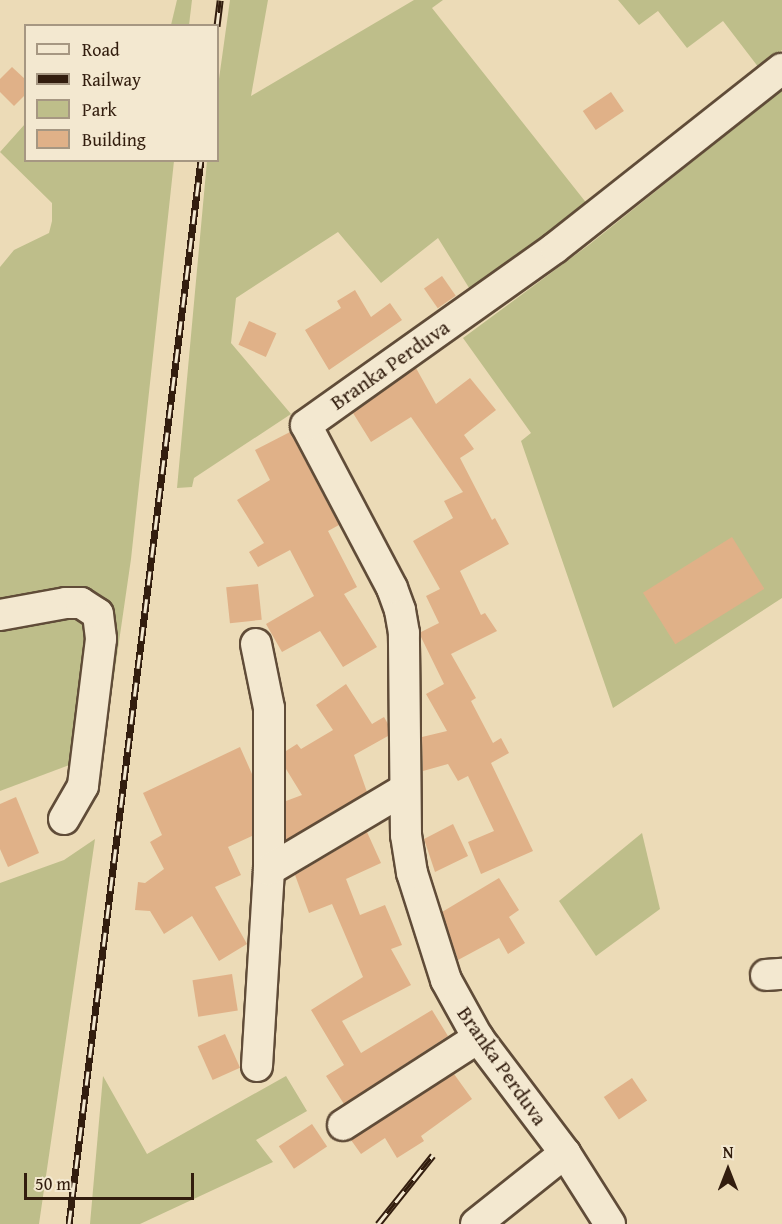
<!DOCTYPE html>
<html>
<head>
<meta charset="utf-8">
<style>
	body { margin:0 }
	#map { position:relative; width:782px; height:1224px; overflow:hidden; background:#ecdbb7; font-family:"Gentium Book Plus",serif }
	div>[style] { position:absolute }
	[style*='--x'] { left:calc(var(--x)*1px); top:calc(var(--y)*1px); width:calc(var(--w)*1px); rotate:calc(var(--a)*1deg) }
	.green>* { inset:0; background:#bebe8a }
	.building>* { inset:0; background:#e0b188; transform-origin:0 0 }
	.roads { filter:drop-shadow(2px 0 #604c38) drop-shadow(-2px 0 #604c38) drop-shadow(0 2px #604c38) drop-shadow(0 -2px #604c38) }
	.minor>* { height:30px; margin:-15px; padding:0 15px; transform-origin:15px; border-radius:15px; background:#f3e8d0 }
	.rail>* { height:7px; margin-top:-3.5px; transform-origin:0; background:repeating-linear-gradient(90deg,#f3e8d0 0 14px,#321d0e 0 28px); box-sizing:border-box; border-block:2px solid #321d0e }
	span { translate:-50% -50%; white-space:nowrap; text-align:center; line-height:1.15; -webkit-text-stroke:5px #f3e8d0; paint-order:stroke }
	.street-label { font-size:21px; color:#321d0e }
	.legend { position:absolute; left:24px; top:24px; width:195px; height:138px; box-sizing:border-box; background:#f3e8d0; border:2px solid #a69782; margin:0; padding:8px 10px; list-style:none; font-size:18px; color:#321d0e }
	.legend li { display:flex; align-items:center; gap:12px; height:30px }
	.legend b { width:30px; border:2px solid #a69782 }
	.north { position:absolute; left:698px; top:1140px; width:60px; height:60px; -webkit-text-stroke:4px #f3e8d0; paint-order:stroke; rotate:0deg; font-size:16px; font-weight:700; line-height:24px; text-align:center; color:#321d0e }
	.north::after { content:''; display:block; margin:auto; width:21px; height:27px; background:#321d0e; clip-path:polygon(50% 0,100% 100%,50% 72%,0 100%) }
	.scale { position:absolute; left:24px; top:1173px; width:170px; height:27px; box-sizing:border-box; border:3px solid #321d0e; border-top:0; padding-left:8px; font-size:18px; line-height:21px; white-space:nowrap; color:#321d0e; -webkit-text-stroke:4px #f3e8d0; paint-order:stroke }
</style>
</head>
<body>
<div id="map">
	<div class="green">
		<div style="clip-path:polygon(177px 0,192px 0,189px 25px,171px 25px)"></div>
		<div style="clip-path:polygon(230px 0,268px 0,251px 96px,414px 0,443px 0,432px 8px,588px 205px,471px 291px,438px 238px,381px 283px,338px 232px,236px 298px,231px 343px,291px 414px,194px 478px,192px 487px,177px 488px,207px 161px,218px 160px,218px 86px)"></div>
		<div style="clip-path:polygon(618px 0,782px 0,782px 50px,759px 68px,723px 21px,687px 48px,658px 11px,639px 25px)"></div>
		<div style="clip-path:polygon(782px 90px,782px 598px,613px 708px,521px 441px,531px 433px,463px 338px,590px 244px)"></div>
		<div style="clip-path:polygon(25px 124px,26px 160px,174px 161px,131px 559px,103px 752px,95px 755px,108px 621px,0 608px,0 267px,14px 250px,49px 233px,52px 221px,52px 203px,0 152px)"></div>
		<div style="clip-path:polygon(88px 614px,80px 761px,0 791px,0 621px)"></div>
		<div style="clip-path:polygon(642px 833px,660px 909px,596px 956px,559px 901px)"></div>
		<div style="clip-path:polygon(95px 839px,39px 1224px,0 1224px,0 883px,64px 860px)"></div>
		<div style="clip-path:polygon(103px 1076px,147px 1154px,286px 1076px,307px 1111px,256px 1140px,273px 1162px,140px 1224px,90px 1224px)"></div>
	</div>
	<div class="building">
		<div style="clip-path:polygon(12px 67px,26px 80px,26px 94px,14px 106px,0 92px,0 79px)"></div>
		<div style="left:611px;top:92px;width:23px;height:34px;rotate:56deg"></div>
		<div style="left:442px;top:276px;width:24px;height:22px;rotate:55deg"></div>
		<div style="clip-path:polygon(355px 290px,371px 317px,390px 303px,402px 320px,329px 370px,305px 330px,341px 308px,337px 301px)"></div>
		<div style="left:249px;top:321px;width:30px;height:26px;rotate:24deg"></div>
		<div style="clip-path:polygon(416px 368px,436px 404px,470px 378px,496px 410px,464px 435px,474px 449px,460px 458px,492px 520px,495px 518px,509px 544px,460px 571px,481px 615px,485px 613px,497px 631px,451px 654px,476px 698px,471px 701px,493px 743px,501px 738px,509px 753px,491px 763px,533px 851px,481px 874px,468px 842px,494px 831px,468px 776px,458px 781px,448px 764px,423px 771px,422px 737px,447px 731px,426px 694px,444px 684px,421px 637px,421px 632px,439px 623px,426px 596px,440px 589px,413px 541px,453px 518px,444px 501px,463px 492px,411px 417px,371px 442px,353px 413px)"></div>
		<div style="clip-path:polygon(290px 432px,339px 525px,328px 531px,357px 587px,344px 594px,377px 647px,343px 667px,320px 631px,282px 652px,266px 624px,314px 596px,290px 550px,258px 567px,249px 552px,264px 543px,237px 500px,270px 480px,255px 450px)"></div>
		<div style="left:732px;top:537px;width:61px;height:105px;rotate:58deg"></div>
		<div style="left:258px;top:584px;width:36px;height:32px;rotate:84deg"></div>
		<div style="clip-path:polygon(346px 684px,372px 724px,384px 717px,388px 724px,388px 736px,354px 755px,367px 792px,286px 840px,286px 801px,302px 795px,286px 769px,286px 751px,297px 744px,301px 749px,333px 730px,316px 705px)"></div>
		<div style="clip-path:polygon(240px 747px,252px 774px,252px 836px,228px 847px,241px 875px,215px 887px,247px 944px,219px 961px,192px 916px,164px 934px,150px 911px,135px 910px,138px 882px,145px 883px,164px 869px,150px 842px,162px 835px,143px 793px)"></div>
		<div style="clip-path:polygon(16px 797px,39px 853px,8px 867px,0 849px,0 804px)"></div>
		<div style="clip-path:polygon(453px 824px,468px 856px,435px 872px,424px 839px)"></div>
		<div style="clip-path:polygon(367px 832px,381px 863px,346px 879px,360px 915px,385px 905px,402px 945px,391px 949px,411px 985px,342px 1021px,361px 1053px,432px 1010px,448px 1036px,344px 1104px,326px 1076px,344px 1065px,311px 1010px,363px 977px,332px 904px,309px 913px,295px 875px)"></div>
		<div style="clip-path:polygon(499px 878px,519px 910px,509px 917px,525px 943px,508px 954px,499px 938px,458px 960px,442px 912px)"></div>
		<div style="left:232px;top:974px;width:37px;height:40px;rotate:81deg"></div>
		<div style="left:225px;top:1034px;width:37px;height:30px;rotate:66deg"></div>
		<div style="clip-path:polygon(454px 1074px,472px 1099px,421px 1136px,424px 1141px,397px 1158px,385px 1138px,361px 1154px,351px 1140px)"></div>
		<div style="left:632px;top:1078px;width:27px;height:34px;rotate:56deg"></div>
		<div style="left:312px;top:1124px;width:27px;height:40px;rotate:56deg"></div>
	</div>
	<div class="roads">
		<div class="minor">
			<div style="--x:0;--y:615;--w:67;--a:-10.3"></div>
			<div style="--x:66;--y:603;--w:15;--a:0"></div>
			<div style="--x:81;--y:603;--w:20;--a:33"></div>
			<div style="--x:98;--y:614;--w:25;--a:83"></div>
			<div style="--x:101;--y:639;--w:148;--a:97"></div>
			<div style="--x:83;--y:786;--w:38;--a:120"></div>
			<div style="--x:256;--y:644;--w:65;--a:78.5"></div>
			<div style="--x:269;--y:708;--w:162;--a:90"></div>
			<div style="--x:766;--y:975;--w:16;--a:-4"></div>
			<div style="--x:257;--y:1066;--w:196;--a:-86.5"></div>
			<div style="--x:269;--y:870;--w:157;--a:-30.7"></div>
			<div style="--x:343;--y:1125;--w:161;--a:-32.8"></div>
			<div style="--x:476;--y:1224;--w:114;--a:-38.6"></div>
			<div style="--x:610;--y:1224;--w:84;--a:-122.4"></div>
			<div style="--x:565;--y:1153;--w:144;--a:-127.1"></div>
			<div style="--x:478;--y:1038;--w:66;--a:-118.9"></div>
			<div style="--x:446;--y:980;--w:112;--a:-107.6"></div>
			<div style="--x:412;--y:873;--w:38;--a:-99"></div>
			<div style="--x:406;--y:835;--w:202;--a:-90.6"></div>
			<div style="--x:404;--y:633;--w:23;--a:-100"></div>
			<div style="--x:400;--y:610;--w:23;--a:-110"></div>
			<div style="--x:392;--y:588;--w:184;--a:-117.8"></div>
			<div style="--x:306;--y:425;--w:305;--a:-35.4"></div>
			<div style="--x:555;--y:248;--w:289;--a:-38.3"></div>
		</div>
	</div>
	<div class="rail">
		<div style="--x:217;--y:26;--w:26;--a:-83"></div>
		<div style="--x:69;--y:1224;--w:1072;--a:-82.93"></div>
		<div style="--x:378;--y:1224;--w:88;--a:-51.4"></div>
	</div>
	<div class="street-label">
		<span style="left:390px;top:365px;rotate:-35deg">Branka Perduva</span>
		<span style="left:502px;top:1066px;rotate:55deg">Branka Perduva</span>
	</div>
	<ul class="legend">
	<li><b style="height:8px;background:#f3e8d0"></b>Road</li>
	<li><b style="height:8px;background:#321d0e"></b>Railway</li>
	<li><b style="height:16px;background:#bebe8a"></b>Park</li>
	<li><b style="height:16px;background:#e0b188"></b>Building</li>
	</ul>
	<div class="north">N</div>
	<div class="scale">50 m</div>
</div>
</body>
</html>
